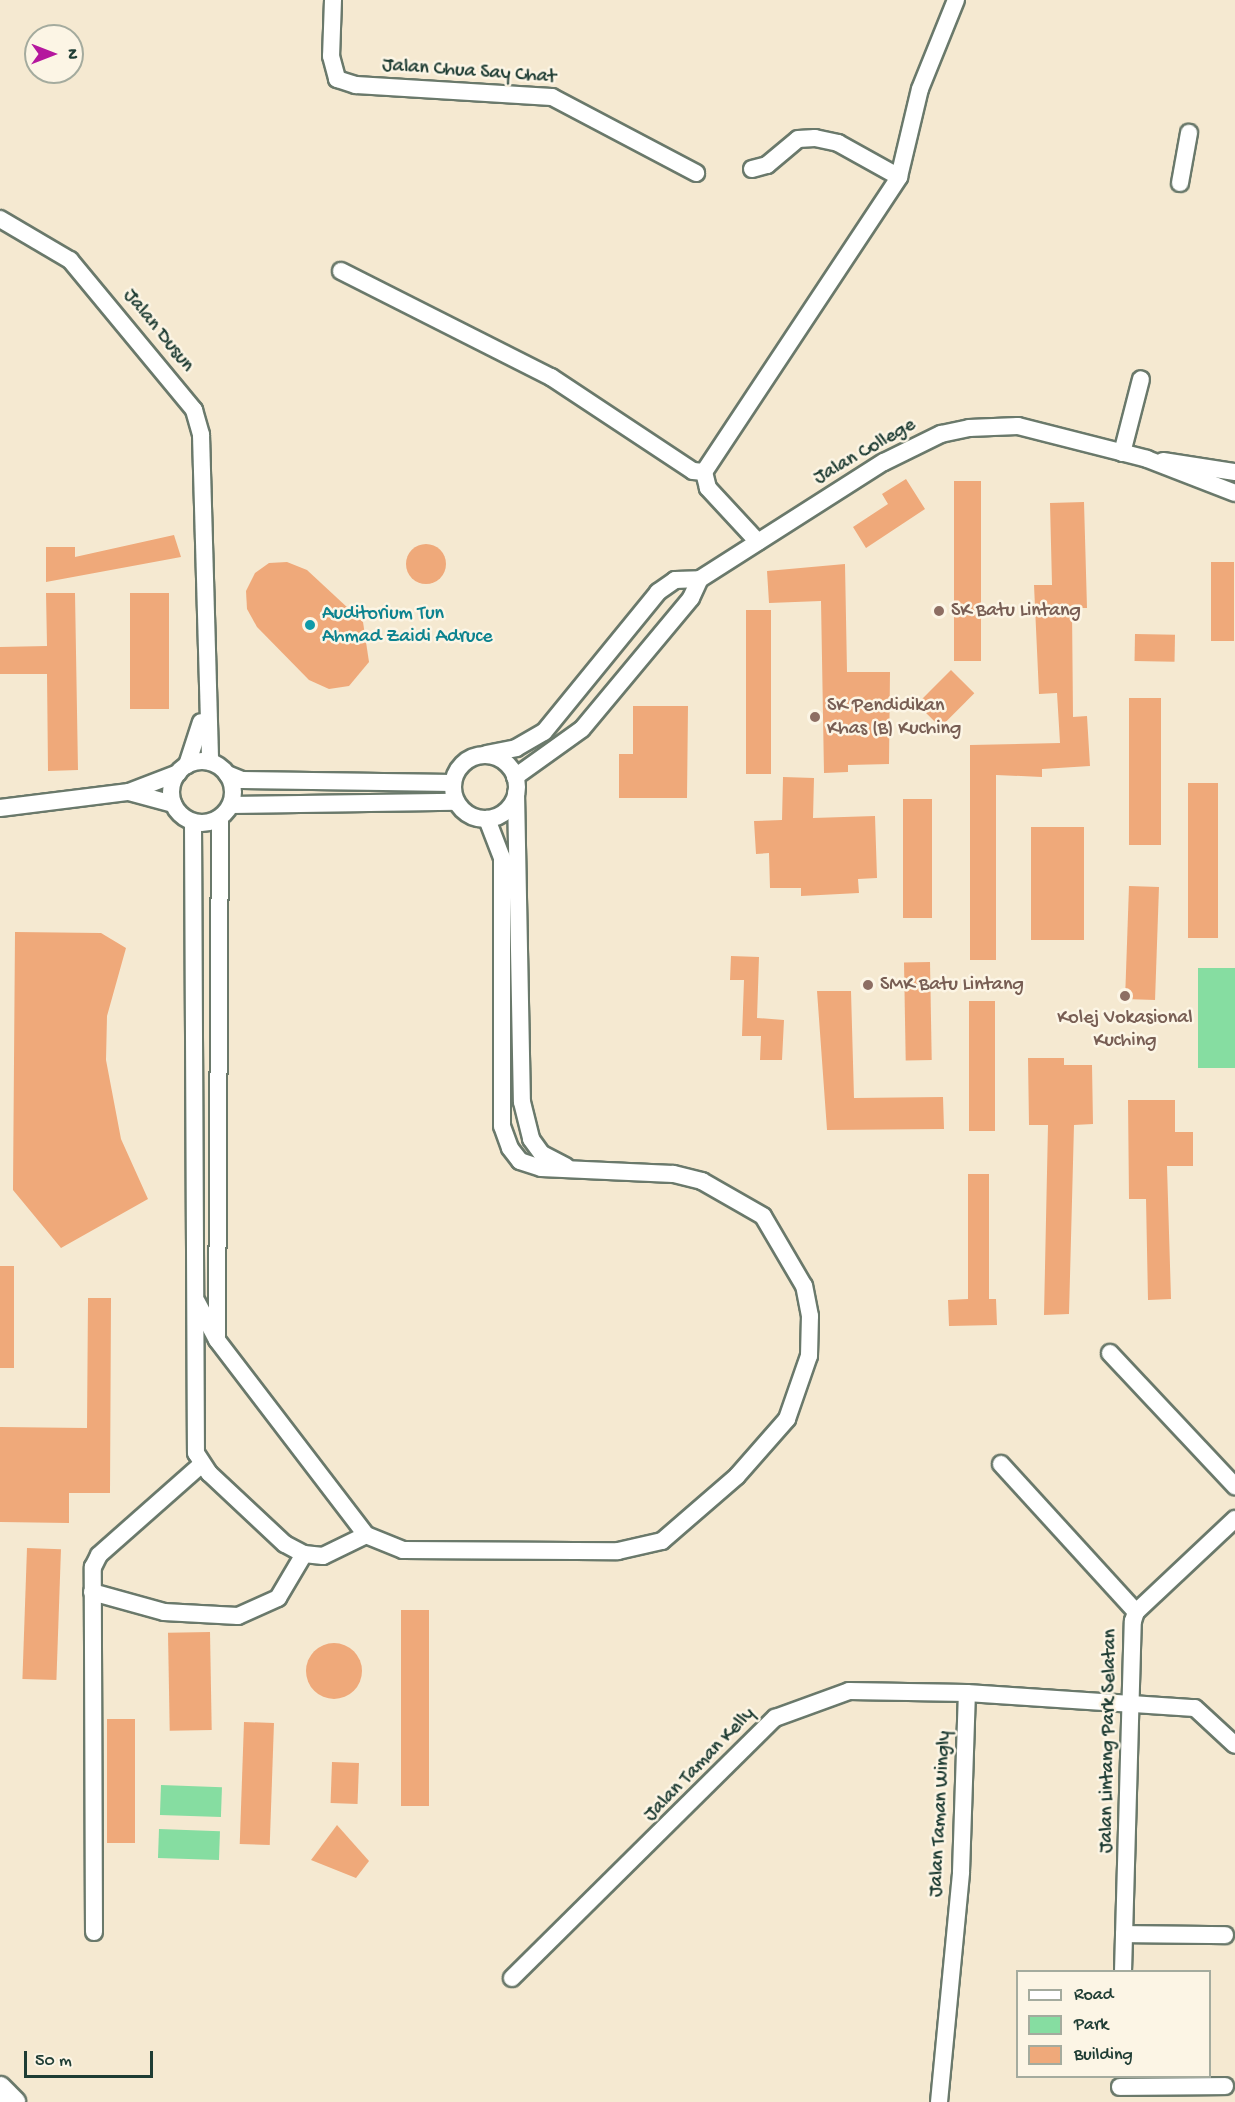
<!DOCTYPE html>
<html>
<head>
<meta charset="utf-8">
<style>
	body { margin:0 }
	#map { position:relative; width:1235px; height:2102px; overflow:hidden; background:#f5e9d1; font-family:"Gochi Hand",sans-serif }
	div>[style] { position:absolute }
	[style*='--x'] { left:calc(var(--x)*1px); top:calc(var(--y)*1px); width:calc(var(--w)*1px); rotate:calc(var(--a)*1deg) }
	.green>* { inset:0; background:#86dda1; transform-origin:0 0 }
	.building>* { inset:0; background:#efa97a; transform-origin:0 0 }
	.round { border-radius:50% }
	.roads { filter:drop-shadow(2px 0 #6a796b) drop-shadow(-2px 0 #6a796b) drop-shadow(0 2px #6a796b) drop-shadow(0 -2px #6a796b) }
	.street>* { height:16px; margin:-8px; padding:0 8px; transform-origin:8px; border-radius:8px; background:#fff }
	.street>.ring { margin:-8px; padding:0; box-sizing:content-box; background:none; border:16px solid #fff; border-radius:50% }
	.secondary>* { height:22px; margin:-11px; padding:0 11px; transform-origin:11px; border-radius:11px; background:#fff }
	.dots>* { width:16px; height:16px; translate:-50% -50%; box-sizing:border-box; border:3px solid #fcf5e5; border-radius:50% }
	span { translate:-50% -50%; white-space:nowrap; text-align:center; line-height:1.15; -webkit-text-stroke:5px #fcf5e5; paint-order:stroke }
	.street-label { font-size:20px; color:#1f3d34 }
	.education-label { font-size:20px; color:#785e54 }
	.left { translate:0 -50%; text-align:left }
	.culture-label { font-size:20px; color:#0d838f }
	.legend { position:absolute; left:1016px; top:1970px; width:195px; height:108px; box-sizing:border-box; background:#fcf5e5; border:2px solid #a4ab9e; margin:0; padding:8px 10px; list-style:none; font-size:18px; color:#1f3d34 }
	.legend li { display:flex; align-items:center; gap:12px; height:30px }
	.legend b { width:30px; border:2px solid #a4ab9e }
	.north { position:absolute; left:24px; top:24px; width:60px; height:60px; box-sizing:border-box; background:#fcf5e5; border:2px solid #a4ab9e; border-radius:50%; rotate:90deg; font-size:16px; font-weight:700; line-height:24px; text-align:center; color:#1f3d34 }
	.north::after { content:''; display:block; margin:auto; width:21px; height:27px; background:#b5179e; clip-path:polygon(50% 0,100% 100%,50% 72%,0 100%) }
	.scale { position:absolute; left:24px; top:2051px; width:129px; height:27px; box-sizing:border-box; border:3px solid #1f3d34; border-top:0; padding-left:8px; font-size:18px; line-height:21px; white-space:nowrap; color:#1f3d34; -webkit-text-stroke:4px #fcf5e5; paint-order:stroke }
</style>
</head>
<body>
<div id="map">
	<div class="green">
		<div style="left:1235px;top:968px;width:100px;height:37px;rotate:90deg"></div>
		<div style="left:161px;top:1785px;width:61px;height:30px;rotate:2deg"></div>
		<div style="left:159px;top:1829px;width:61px;height:29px;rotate:2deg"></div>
	</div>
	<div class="building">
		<div style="clip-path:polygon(906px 479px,925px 509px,866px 548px,853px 527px,888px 504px,882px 494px)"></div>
		<div style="left:954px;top:481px;width:27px;height:180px"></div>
		<div style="clip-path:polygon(1084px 502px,1087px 608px,1072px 608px,1073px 717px,1087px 716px,1090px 766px,1042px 769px,1042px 777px,996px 775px,996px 960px,970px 960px,970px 745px,1060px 743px,1057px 693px,1039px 694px,1034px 585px,1052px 585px,1050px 503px)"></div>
		<div style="clip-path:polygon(174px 535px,181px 557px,46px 582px,46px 547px,75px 547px,75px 557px)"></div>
		<div class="round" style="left:406px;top:544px;width:40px;height:40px"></div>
		<div style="clip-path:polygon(287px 562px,307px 570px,363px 622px,369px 662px,349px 686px,329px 689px,309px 680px,257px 627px,247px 609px,246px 591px,255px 573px,269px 563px)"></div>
		<div style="left:1211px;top:562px;width:23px;height:79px"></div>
		<div style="clip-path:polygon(845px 564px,847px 672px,890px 672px,889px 764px,848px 765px,848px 772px,824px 773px,821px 601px,769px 603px,767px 571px)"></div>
		<div style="clip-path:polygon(46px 593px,75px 593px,78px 770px,48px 771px,47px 674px,0 674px,0 647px,47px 646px)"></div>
		<div style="left:130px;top:593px;width:39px;height:116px"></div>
		<div style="left:746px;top:610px;width:25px;height:164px"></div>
		<div style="left:1135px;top:634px;width:40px;height:27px;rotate:1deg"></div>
		<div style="left:951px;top:670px;width:33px;height:48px;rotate:45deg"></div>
		<div style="left:1129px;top:698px;width:32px;height:147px"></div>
		<div style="clip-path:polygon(633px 706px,688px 706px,687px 798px,619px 798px,619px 754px,633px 754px)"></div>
		<div style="clip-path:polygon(783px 777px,814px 778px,813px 818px,875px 816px,877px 878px,858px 879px,859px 893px,801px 896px,801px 888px,770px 888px,769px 853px,756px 854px,754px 821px,782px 820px)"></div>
		<div style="left:1188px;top:783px;width:30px;height:155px"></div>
		<div style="left:903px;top:799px;width:29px;height:119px"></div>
		<div style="left:1031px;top:827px;width:53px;height:113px"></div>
		<div style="left:1129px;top:886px;width:30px;height:113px;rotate:2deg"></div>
		<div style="clip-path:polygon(15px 932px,101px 933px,126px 948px,107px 1016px,106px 1060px,121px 1139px,148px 1199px,61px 1248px,13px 1190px)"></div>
		<div style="clip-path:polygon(731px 956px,759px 957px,757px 1018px,784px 1020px,782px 1060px,760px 1060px,761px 1036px,742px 1036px,744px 980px,730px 980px)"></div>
		<div style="left:930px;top:962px;width:98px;height:26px;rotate:89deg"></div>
		<div style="clip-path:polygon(817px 991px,851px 991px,854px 1098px,943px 1097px,944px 1129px,827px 1130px)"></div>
		<div style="left:969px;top:1001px;width:26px;height:130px"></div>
		<div style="clip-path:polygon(1028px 1058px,1064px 1058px,1064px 1065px,1092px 1065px,1093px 1124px,1074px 1125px,1069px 1314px,1044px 1315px,1048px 1125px,1029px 1125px)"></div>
		<div style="clip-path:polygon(1128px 1100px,1175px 1100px,1175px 1132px,1193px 1132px,1193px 1166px,1167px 1166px,1171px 1299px,1148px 1300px,1146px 1199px,1129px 1199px)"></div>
		<div style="clip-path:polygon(968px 1174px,989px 1174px,989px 1299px,996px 1299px,997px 1325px,949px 1326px,948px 1300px,968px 1299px)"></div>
		<div style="left:0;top:1266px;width:14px;height:102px"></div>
		<div style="clip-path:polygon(88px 1298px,111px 1298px,110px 1493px,69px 1493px,69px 1523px,0 1522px,0 1427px,87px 1428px)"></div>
		<div style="left:27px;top:1548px;width:34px;height:131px;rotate:2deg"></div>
		<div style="left:401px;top:1610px;width:28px;height:196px"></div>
		<div style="left:210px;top:1632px;width:98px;height:42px;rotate:89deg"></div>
		<div class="round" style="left:306px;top:1643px;width:56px;height:56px"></div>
		<div style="left:107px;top:1719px;width:28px;height:124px"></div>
		<div style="left:244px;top:1722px;width:30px;height:122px;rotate:2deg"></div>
		<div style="left:332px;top:1762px;width:27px;height:41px;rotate:2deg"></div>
		<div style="clip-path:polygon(337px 1825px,369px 1861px,356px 1878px,311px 1860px)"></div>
	</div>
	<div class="roads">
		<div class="street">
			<div style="--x:333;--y:0;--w:56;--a:92"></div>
			<div style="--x:331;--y:56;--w:24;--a:75"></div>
			<div style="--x:337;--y:79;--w:20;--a:18"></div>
			<div style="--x:356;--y:85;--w:196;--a:3.5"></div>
			<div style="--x:552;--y:97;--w:163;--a:27.8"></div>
			<div style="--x:752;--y:169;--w:16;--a:-15"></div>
			<div style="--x:767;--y:165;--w:40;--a:-40"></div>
			<div style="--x:798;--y:139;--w:17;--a:-3"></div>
			<div style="--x:815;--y:138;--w:24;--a:12"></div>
			<div style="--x:838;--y:143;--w:70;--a:29.1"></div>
			<div style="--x:1180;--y:183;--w:51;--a:-79.8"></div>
			<div style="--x:0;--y:219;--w:81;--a:30.4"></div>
			<div style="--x:70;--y:260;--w:195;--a:50.4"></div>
			<div style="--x:194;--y:410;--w:26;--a:74"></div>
			<div style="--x:201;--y:435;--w:327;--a:88.4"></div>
			<div style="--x:341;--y:271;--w:235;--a:26.8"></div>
			<div style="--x:551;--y:377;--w:170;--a:33.5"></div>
			<div style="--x:693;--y:471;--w:11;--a:5"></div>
			<div style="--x:1122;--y:453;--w:76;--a:-75.6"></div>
			<div style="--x:1163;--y:461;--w:73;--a:8.7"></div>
			<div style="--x:758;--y:542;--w:74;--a:-132.8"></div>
			<div style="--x:708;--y:488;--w:16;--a:-104"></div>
			<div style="--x:704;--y:472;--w:354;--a:-56.5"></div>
			<div style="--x:899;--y:177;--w:90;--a:-76.6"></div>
			<div style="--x:920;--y:89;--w:96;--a:-68"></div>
			<div style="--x:700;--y:579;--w:218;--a:-32.5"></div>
			<div style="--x:884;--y:462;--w:64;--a:-26.2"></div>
			<div style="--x:941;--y:434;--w:29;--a:-12"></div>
			<div style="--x:969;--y:428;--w:49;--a:-2.3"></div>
			<div style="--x:1018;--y:426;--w:133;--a:14.3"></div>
			<div style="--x:1147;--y:459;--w:94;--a:21.1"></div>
			<div style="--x:486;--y:754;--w:31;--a:-11"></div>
			<div style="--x:516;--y:748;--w:32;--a:-30"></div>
			<div style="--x:544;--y:732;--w:181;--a:-50.8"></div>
			<div style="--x:658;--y:592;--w:21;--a:-35"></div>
			<div style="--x:675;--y:580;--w:25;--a:-2"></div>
			<div class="ring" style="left:453px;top:755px;width:48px;height:48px"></div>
			<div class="ring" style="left:171px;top:761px;width:46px;height:46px"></div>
			<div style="--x:187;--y:765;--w:45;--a:-72"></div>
			<div style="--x:227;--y:774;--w:16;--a:22"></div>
			<div style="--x:242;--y:780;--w:211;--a:0.8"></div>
			<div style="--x:515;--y:777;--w:82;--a:-35.6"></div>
			<div style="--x:582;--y:729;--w:170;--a:-50.2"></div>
			<div style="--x:691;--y:598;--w:21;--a:-65"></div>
			<div style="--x:129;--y:792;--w:46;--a:15.3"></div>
			<div style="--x:516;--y:793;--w:309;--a:88.9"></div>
			<div style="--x:522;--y:1102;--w:38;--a:76"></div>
			<div style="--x:531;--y:1139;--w:19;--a:54"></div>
			<div style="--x:542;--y:1154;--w:27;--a:27"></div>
			<div style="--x:231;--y:805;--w:225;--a:-0.8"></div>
			<div style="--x:0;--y:808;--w:130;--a:-7.1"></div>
			<div style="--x:129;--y:792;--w:53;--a:-21.2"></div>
			<div style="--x:193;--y:823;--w:630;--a:89.73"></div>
			<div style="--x:196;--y:1453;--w:24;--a:57"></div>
			<div style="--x:209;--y:1473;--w:104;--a:43.1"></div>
			<div style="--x:285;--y:1544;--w:21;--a:28"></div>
			<div style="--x:304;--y:1554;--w:19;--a:6"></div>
			<div style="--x:323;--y:1556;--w:48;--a:-26"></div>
			<div style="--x:197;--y:1302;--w:43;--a:62.2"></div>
			<div style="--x:217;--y:1340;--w:245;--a:52.6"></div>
			<div style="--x:366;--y:1535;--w:40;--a:22"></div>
			<div style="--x:403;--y:1550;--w:215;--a:0.3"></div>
			<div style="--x:618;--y:1551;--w:45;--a:-12.8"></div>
			<div style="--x:662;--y:1541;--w:99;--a:-40.9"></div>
			<div style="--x:737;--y:1476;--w:76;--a:-48.7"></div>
			<div style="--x:787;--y:1419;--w:67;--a:-70.8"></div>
			<div style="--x:809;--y:1356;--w:40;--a:-88.6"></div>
			<div style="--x:810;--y:1316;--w:31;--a:-101"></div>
			<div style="--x:804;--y:1286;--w:81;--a:-120.4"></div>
			<div style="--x:763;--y:1216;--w:70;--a:-150.2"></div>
			<div style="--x:702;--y:1181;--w:30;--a:-166"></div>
			<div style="--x:673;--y:1174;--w:132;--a:-177.4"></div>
			<div style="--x:541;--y:1168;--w:22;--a:-162"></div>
			<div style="--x:520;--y:1161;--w:16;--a:-128"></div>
			<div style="--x:510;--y:1148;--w:23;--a:-110"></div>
			<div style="--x:502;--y:1126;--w:268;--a:-90"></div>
			<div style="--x:502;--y:858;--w:42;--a:-111"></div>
			<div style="--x:217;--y:1336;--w:518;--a:-89.67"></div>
			<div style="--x:1110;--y:1353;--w:183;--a:46.8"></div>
			<div style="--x:1001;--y:1464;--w:200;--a:47.6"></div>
			<div style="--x:92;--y:1592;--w:75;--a:15.5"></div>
			<div style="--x:164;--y:1612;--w:74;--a:3.1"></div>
			<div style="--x:238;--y:1616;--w:44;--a:-24.2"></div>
			<div style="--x:278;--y:1598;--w:51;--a:-59.4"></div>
			<div style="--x:94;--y:1932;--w:365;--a:-90.2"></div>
			<div style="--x:93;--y:1567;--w:13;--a:-63"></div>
			<div style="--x:99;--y:1555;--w:137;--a:-41.5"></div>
			<div style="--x:1124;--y:1934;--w:101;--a:0.6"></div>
			<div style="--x:1123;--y:1972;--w:351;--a:-88.4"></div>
			<div style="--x:1133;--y:1621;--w:9;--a:-72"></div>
			<div style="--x:1136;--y:1612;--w:136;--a:-43.2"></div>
			<div style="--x:512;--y:1978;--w:370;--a:-44.7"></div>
			<div style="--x:775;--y:1718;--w:79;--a:-20"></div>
			<div style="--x:849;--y:1691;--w:118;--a:1"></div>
			<div style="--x:1120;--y:2087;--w:105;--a:-0.5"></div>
			<div style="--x:939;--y:2102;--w:231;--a:-84.5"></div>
			<div style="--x:961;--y:1872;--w:179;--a:-88.1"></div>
			<div style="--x:967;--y:1693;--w:228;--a:3.8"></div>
			<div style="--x:1195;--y:1708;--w:54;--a:42.8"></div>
		</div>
		<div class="secondary">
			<div style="--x:0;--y:2088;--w:20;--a:45"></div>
		</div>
	</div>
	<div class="dots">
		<div style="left:939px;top:611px;background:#8d6e63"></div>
		<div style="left:310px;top:625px;background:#0f9aa8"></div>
		<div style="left:815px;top:717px;background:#8d6e63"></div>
		<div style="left:868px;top:985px;background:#8d6e63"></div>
		<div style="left:1125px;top:996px;background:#8d6e63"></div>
	</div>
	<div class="street-label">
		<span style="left:469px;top:72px;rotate:4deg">Jalan Chua Say Chat</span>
		<span style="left:158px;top:331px;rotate:51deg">Jalan Dusun</span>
		<span style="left:865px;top:452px;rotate:-30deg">Jalan College</span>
		<span style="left:1109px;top:1741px;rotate:-89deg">Jalan Lintang Park Selatan</span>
		<span style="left:700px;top:1765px;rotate:-46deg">Jalan Taman Kelly</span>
		<span style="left:941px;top:1814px;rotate:-87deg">Jalan Taman Wingly</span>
	</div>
	<div class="education-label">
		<span class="left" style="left:951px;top:611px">SK Batu Lintang</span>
		<span class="left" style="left:827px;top:718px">SK Pendidikan<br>Khas (B) Kuching</span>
		<span class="left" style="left:880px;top:985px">SMK Batu Lintang</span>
		<span style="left:1125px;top:1030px">Kolej Vokasional<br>Kuching</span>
	</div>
	<div class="culture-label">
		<span class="left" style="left:322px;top:626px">Auditorium Tun<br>Ahmad Zaidi Adruce</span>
	</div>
	<ul class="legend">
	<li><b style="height:8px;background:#fff"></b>Road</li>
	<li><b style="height:16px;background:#86dda1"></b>Park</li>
	<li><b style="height:16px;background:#efa97a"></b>Building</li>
	</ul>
	<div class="north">N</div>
	<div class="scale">50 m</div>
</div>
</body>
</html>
